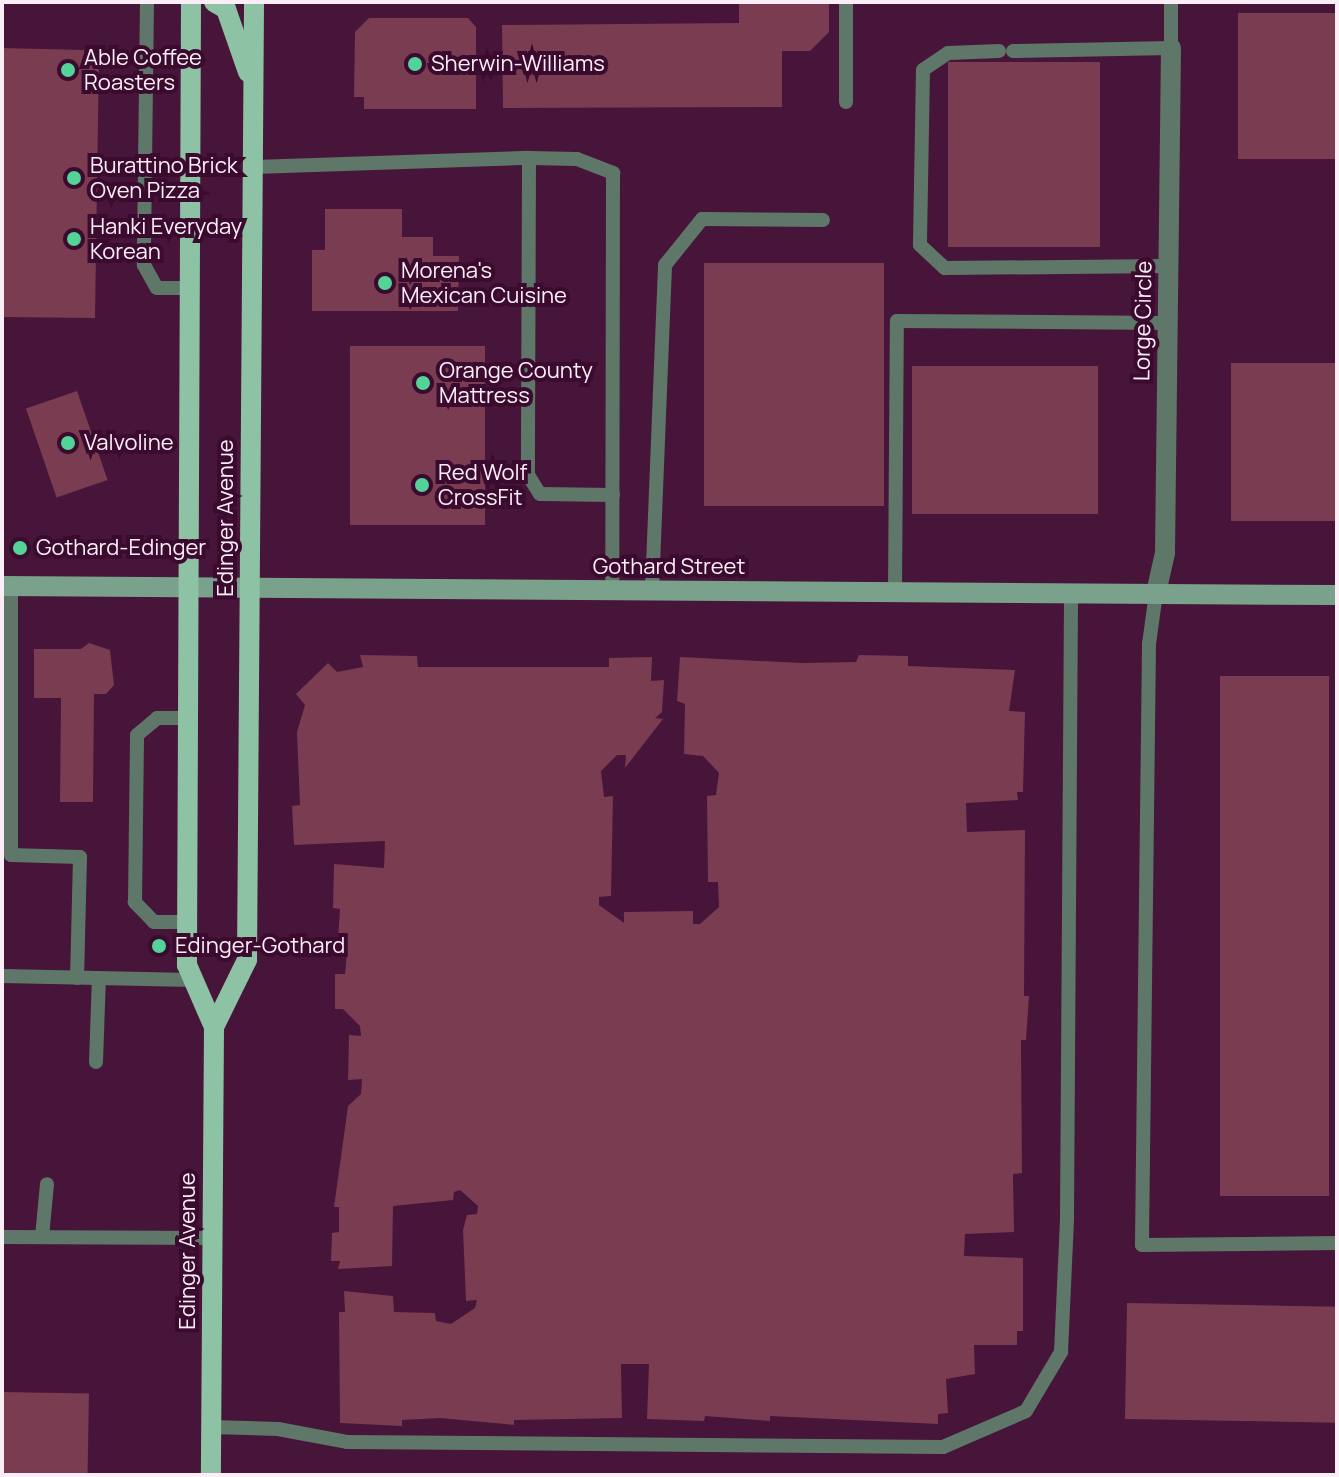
<!DOCTYPE html>
<html>
<head>
<meta charset="utf-8">
<style>
	body { margin:0 }
	#map { position:relative; width:1339px; height:1477px; overflow:hidden; background:#461539; font-family:Manrope,sans-serif }
	div>[style] { position:absolute }
	[style*='--x'] { left:calc(var(--x)*1px); top:calc(var(--y)*1px); width:calc(var(--w)*1px); rotate:calc(var(--a)*1deg) }
	.building>* { inset:0; background:#793c51; transform-origin:0 0 }
	.lane>* { height:14px; margin:-7px; padding:0 7px; transform-origin:7px; border-radius:7px; background:#5e7768 }
	.street>* { height:20px; margin:-10px; padding:0 10px; transform-origin:10px; border-radius:10px; background:#5e7768 }
	.secondary>* { height:20px; margin:-10px; padding:0 10px; transform-origin:10px; border-radius:10px; background:#7aa18b }
	.primary>* { height:20px; margin:-10px; padding:0 10px; transform-origin:10px; border-radius:10px; background:#8ec2a5 }
	.dots>* { width:22px; height:22px; translate:-50% -50%; box-sizing:border-box; border:4px solid #3b0a2f; border-radius:50% }
	span { translate:-50% -50%; white-space:nowrap; text-align:center; line-height:1.15; -webkit-text-stroke:8px #3b0a2f; paint-order:stroke }
	.poi-label { font-size:22px; color:#fbeef6 }
	.left { translate:0 -50%; text-align:left }
	.street-label { font-size:22px; color:#fbeef6 }
	.frame { position:absolute; inset:0; border:4px solid #fbeef6; pointer-events:none }
</style>
</head>
<body>
<div id="map">
	<div class="building">
		<div style="clip-path:polygon(739px 2px,829px 2px,829px 32px,810px 51px,782px 51px,782px 107px,503px 108px,502px 25px,739px 23px)"></div>
		<div style="left:1238px;top:13px;width:99px;height:146px"></div>
		<div style="clip-path:polygon(369px 18px,468px 18px,476px 27px,476px 109px,364px 109px,364px 97px,354px 97px,355px 32px)"></div>
		<div style="clip-path:polygon(2px 48px,84px 50px,84px 54px,99px 55px,95px 318px,2px 317px)"></div>
		<div style="left:948px;top:62px;width:152px;height:185px"></div>
		<div style="clip-path:polygon(325px 209px,402px 209px,402px 237px,433px 237px,433px 256px,459px 256px,458px 311px,312px 311px,312px 250px,325px 250px)"></div>
		<div style="left:704px;top:263px;width:180px;height:243px"></div>
		<div style="left:350px;top:346px;width:135px;height:179px"></div>
		<div style="left:1231px;top:363px;width:106px;height:158px"></div>
		<div style="left:912px;top:366px;width:186px;height:148px"></div>
		<div style="left:77px;top:391px;width:94px;height:54px;rotate:71deg"></div>
		<div style="clip-path:polygon(89px 643px,110px 650px,114px 685px,106px 694px,94px 694px,93px 802px,60px 802px,61px 698px,34px 698px,34px 649px,81px 649px)"></div>
		<div style="clip-path:polygon(360px 655px,417px 656px,418px 667px,609px 667px,609px 658px,652px 657px,651px 681px,664px 680px,662px 712px,655px 718px,663px 719px,625px 768px,626px 755px,617px 755px,601px 771px,604px 797px,613px 796px,611px 896px,599px 897px,599px 905px,624px 923px,624px 912px,693px 911px,693px 924px,700px 924px,719px 907px,718px 882px,708px 882px,707px 796px,716px 795px,719px 773px,703px 756px,684px 754px,685px 704px,677px 701px,680px 657px,802px 663px,856px 662px,859px 655px,908px 656px,908px 666px,1015px 670px,1009px 711px,1025px 712px,1023px 792px,1017px 792px,1018px 800px,966px 803px,967px 832px,1025px 830px,1024px 996px,1029px 996px,1026px 1040px,1021px 1040px,1022px 1173px,1013px 1174px,1014px 1232px,965px 1234px,964px 1256px,1023px 1258px,1023px 1331px,1017px 1331px,1017px 1345px,974px 1345px,975px 1374px,946px 1379px,948px 1413px,938px 1414px,938px 1424px,770px 1416px,770px 1421px,705px 1416px,704px 1421px,647px 1419px,649px 1364px,621px 1364px,622px 1418px,514px 1420px,514px 1425px,440px 1418px,402px 1420px,402px 1426px,340px 1423px,339px 1312px,345px 1312px,344px 1291px,393px 1296px,394px 1312px,435px 1313px,436px 1321px,451px 1324px,475px 1308px,477px 1300px,466px 1301px,463px 1230px,467px 1215px,477px 1214px,478px 1206px,460px 1190px,454px 1192px,453px 1200px,393px 1206px,392px 1266px,338px 1269px,340px 1261px,331px 1261px,332px 1233px,339px 1232px,339px 1207px,334px 1207px,348px 1106px,361px 1094px,362px 1079px,348px 1080px,349px 1035px,361px 1036px,360px 1026px,343px 1009px,335px 1009px,335px 974px,345px 974px,347px 953px,337px 953px,340px 909px,333px 908px,334px 864px,384px 868px,385px 841px,294px 845px,292px 806px,300px 805px,297px 732px,305px 705px,296px 694px,328px 663px,337px 672px,363px 667px)"></div>
		<div style="left:1220px;top:676px;width:109px;height:520px"></div>
		<div style="left:1127px;top:1303px;width:210px;height:116px;rotate:1deg"></div>
		<div style="left:2px;top:1392px;width:87px;height:81px;rotate:1deg"></div>
	</div>
	<div class="lane">
		<div style="--x:147;--y:2;--w:263;--a:90.7"></div>
		<div style="--x:144;--y:265;--w:26;--a:61"></div>
		<div style="--x:157;--y:288;--w:33;--a:0"></div>
		<div style="--x:999;--y:51;--w:51;--a:177.8"></div>
		<div style="--x:948;--y:53;--w:30;--a:146"></div>
		<div style="--x:923;--y:70;--w:175;--a:91"></div>
		<div style="--x:920;--y:245;--w:34;--a:43"></div>
		<div style="--x:945;--y:268;--w:223;--a:-0.5"></div>
		<div style="--x:1013;--y:51;--w:158;--a:-1.1"></div>
		<div style="--x:1171;--y:48;--w:46;--a:-90"></div>
		<div style="--x:846;--y:102;--w:100;--a:-90"></div>
		<div style="--x:529;--y:158;--w:48;--a:1.2"></div>
		<div style="--x:577;--y:159;--w:39;--a:21"></div>
		<div style="--x:613;--y:173;--w:416;--a:90.1"></div>
		<div style="--x:253;--y:167;--w:276;--a:-1.9"></div>
		<div style="--x:529;--y:158;--w:317;--a:90.2"></div>
		<div style="--x:528;--y:475;--w:22;--a:58"></div>
		<div style="--x:540;--y:494;--w:73;--a:0.8"></div>
		<div style="--x:11;--y:586;--w:269;--a:90"></div>
		<div style="--x:11;--y:855;--w:69;--a:1.7"></div>
		<div style="--x:80;--y:857;--w:121;--a:91.4"></div>
		<div style="--x:652;--y:590;--w:325;--a:-87.7"></div>
		<div style="--x:665;--y:265;--w:59;--a:-51.2"></div>
		<div style="--x:702;--y:219;--w:121;--a:0.5"></div>
		<div style="--x:895;--y:591;--w:270;--a:-89.6"></div>
		<div style="--x:897;--y:321;--w:270;--a:0.4"></div>
		<div style="--x:1156;--y:593;--w:51;--a:97.8"></div>
		<div style="--x:1149;--y:644;--w:601;--a:90.67"></div>
		<div style="--x:1142;--y:1245;--w:195;--a:-0.6"></div>
		<div style="--x:187;--y:922;--w:33;--a:180"></div>
		<div style="--x:154;--y:922;--w:28;--a:-134"></div>
		<div style="--x:135;--y:902;--w:167;--a:-89.3"></div>
		<div style="--x:137;--y:735;--w:26;--a:-40"></div>
		<div style="--x:157;--y:718;--w:31;--a:0"></div>
		<div style="--x:2;--y:976;--w:191;--a:1.2"></div>
		<div style="--x:96;--y:1062;--w:84;--a:-88"></div>
		<div style="--x:2;--y:1237;--w:210;--a:0.3"></div>
		<div style="--x:42;--y:1237;--w:53;--a:-84.6"></div>
		<div style="--x:211;--y:1427;--w:67;--a:1.7"></div>
		<div style="--x:278;--y:1429;--w:70;--a:10.7"></div>
		<div style="--x:347;--y:1442;--w:596;--a:0.48"></div>
		<div style="--x:943;--y:1447;--w:90;--a:-23.4"></div>
		<div style="--x:1026;--y:1411;--w:69;--a:-59.3"></div>
		<div style="--x:1061;--y:1352;--w:134;--a:-87.4"></div>
		<div style="--x:1067;--y:1218;--w:626;--a:-89.63"></div>
	</div>
	<div class="street">
		<div style="--x:1156;--y:593;--w:41;--a:-77.3"></div>
		<div style="--x:1165;--y:553;--w:505;--a:-89.32"></div>
	</div>
	<div class="secondary">
		<div style="--x:2;--y:586;--w:1335;--a:0.39"></div>
	</div>
	<div class="primary">
		<div style="--x:191;--y:2;--w:963;--a:90.24"></div>
		<div style="--x:187;--y:965;--w:68;--a:66.5"></div>
		<div style="--x:214;--y:1027;--w:448;--a:90.4"></div>
		<div style="--x:214;--y:2;--w:14;--a:30"></div>
		<div style="--x:226;--y:9;--w:67;--a:70.8"></div>
		<div style="--x:214;--y:1027;--w:75;--a:-63.8"></div>
		<div style="--x:247;--y:960;--w:958;--a:-89.58"></div>
	</div>
	<div class="dots">
		<div style="left:415px;top:64px;background:#53d397"></div>
		<div style="left:68px;top:70px;background:#53d397"></div>
		<div style="left:74px;top:178px;background:#53d397"></div>
		<div style="left:74px;top:239px;background:#53d397"></div>
		<div style="left:385px;top:283px;background:#53d397"></div>
		<div style="left:423px;top:383px;background:#53d397"></div>
		<div style="left:68px;top:443px;background:#53d397"></div>
		<div style="left:422px;top:485px;background:#53d397"></div>
		<div style="left:20px;top:548px;background:#53d397"></div>
		<div style="left:159px;top:946px;background:#53d397"></div>
	</div>
	<div class="poi-label">
		<span class="left" style="left:84px;top:70px">Able Coffee<br>Roasters</span>
		<span class="left" style="left:431px;top:64px">Sherwin-Williams</span>
		<span class="left" style="left:90px;top:178px">Burattino Brick<br>Oven Pizza</span>
		<span class="left" style="left:90px;top:239px">Hanki Everyday<br>Korean</span>
		<span class="left" style="left:401px;top:283px">Morena's<br>Mexican Cuisine</span>
		<span class="left" style="left:439px;top:383px">Orange County<br>Mattress</span>
		<span class="left" style="left:84px;top:443px">Valvoline</span>
		<span class="left" style="left:438px;top:485px">Red Wolf<br>CrossFit</span>
		<span class="left" style="left:36px;top:548px">Gothard-Edinger</span>
		<span class="left" style="left:175px;top:946px">Edinger-Gothard</span>
	</div>
	<div class="street-label">
		<span style="left:1143px;top:321px;rotate:-89deg">Lorge Circle</span>
		<span style="left:226px;top:518px;rotate:-90deg">Edinger Avenue</span>
		<span style="left:669px;top:567px">Gothard Street</span>
		<span style="left:188px;top:1251px;rotate:-90deg">Edinger Avenue</span>
	</div>
	<div class="frame"></div>
</div>
</body>
</html>
